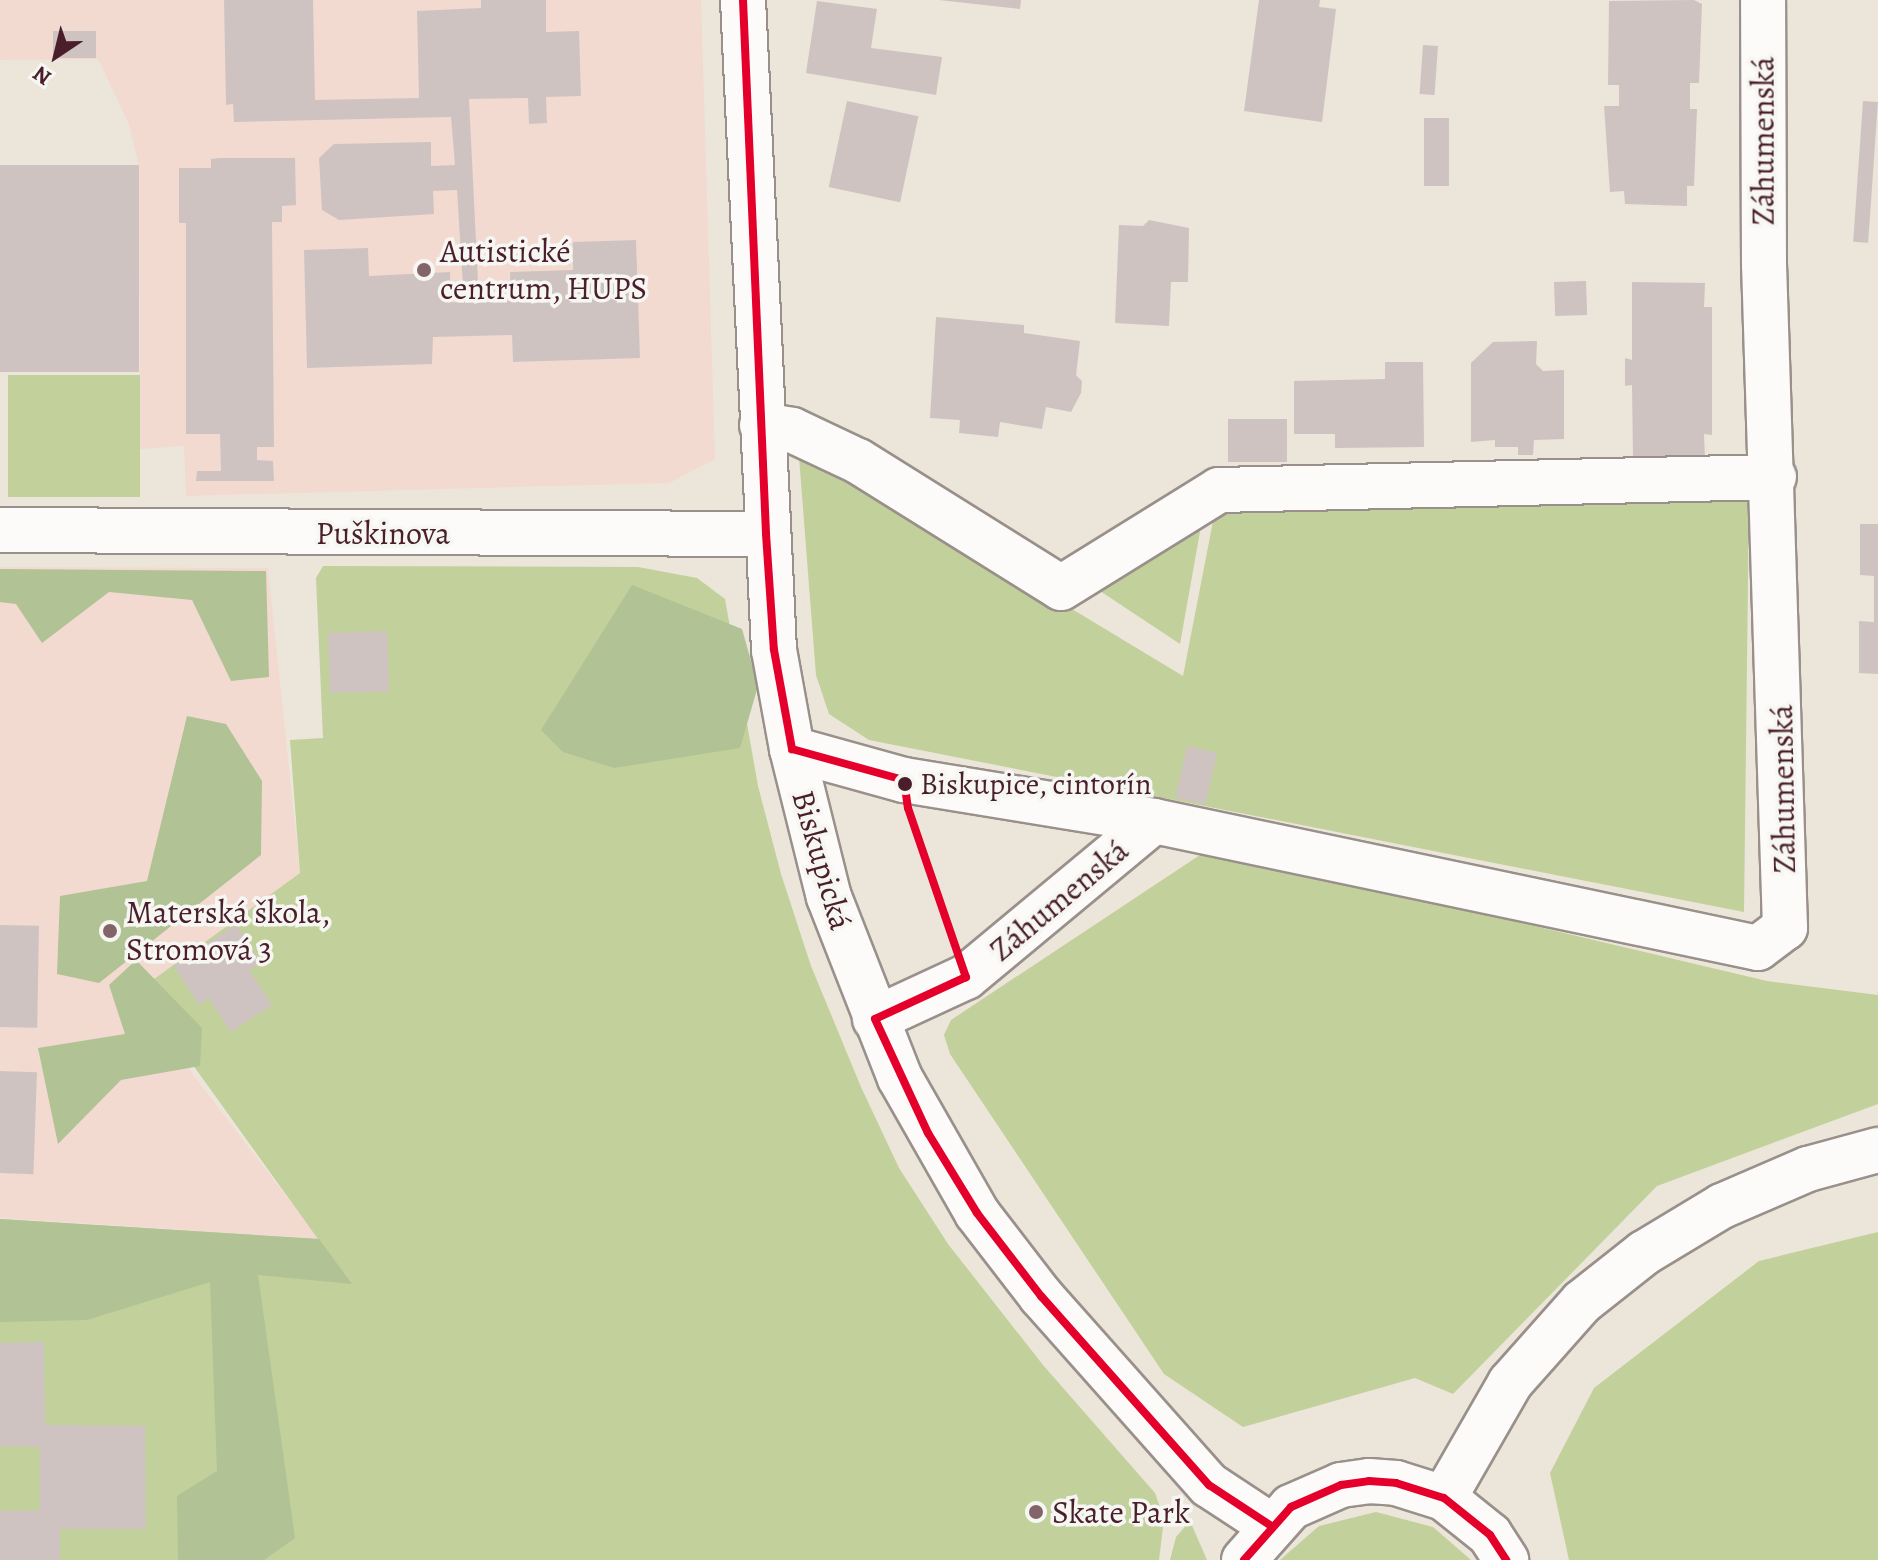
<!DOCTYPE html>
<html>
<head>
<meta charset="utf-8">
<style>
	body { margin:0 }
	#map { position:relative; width:1878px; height:1560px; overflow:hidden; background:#ece5d9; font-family:Alegreya,serif }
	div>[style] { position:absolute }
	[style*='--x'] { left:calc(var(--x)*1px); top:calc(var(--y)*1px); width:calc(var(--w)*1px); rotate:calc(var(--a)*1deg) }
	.built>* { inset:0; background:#f2dad0 }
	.green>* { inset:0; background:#c2d09b; transform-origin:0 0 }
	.forest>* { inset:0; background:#b1c294 }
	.building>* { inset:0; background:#cfc3c1; transform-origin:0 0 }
	.roads { filter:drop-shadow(2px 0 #9a908b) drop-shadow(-2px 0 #9a908b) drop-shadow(0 2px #9a908b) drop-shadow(0 -2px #9a908b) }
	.minor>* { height:44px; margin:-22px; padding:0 22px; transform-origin:22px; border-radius:22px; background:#fcfbf9 }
	.tertiary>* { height:44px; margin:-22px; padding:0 22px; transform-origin:22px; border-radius:22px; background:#fcfbf9 }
	.primary>* { height:44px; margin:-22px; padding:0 22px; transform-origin:22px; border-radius:22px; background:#fcfbf9 }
	.bus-1>* { height:8px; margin:-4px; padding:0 4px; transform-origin:4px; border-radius:4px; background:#e4002b }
	.dots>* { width:22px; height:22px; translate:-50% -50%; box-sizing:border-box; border:4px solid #f6f6f2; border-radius:50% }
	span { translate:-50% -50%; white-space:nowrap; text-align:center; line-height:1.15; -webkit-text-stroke:7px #f6f6f2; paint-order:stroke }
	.bus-label { font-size:30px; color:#4a1f2b }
	.left { translate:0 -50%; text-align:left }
	.street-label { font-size:32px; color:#4a1f2b }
	.poi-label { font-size:32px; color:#4a1f2b }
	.north { position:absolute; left:16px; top:16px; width:80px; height:80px; -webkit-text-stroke:6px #f6f6f2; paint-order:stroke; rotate:215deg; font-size:22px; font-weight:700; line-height:32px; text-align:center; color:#4a1f2b }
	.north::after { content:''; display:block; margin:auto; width:28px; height:36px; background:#4a1f2b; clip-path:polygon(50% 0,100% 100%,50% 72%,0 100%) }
</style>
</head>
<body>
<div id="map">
	<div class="built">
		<div style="clip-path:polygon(0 0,701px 0,715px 459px,669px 483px,186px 496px,184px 446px,140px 449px,139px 166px,129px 124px,98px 59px,0 60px)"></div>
		<div style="clip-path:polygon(0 567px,268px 568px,300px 873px,139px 990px,194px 1076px,319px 1239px,0 1218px)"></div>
	</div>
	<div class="green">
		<div style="left:8px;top:375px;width:132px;height:122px"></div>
		<div style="clip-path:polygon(798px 444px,1183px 676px,1216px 506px,1749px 494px,1744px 912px,869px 740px,829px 714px,816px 675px)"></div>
		<div style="clip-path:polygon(1204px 509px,1180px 644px,1091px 585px)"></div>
		<div style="clip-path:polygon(323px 566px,638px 567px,697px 578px,725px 599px,758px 786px,781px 874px,811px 966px,861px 1087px,899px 1168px,948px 1244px,1043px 1365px,1155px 1493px,1164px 1519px,1159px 1560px,0 1560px,0 1219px,318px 1239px,139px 990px,300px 873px,290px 740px,323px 738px,316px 578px)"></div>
		<div style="clip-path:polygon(1209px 849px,1767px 981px,1878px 995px,1878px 1104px,1657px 1186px,1453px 1394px,1415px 1378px,1243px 1427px,1164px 1374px,950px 1054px,944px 1035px,951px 1020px)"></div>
		<div style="clip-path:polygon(1878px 1232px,1878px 1560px,1569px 1560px,1550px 1473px,1594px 1388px,1759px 1261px)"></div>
		<div style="clip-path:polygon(1376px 1512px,1433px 1527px,1471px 1560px,1280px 1560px,1319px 1526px)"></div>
		<div style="clip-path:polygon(1190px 1521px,1207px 1560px,1170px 1560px,1176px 1537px)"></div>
	</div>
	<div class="forest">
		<div style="clip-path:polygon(0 569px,266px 571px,269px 677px,231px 681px,192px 600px,109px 592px,42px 643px,16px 604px,0 602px)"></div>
		<div style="clip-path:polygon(632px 585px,742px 629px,758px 686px,740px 748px,614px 768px,563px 752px,541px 730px)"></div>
		<div style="clip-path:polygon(187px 716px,226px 724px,262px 781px,261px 855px,99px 983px,57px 974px,60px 896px,147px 881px)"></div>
		<div style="clip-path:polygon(136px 960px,202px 1028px,200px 1066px,121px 1080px,58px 1144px,38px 1048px,125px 1034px,109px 985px)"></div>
		<div style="clip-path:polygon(0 1219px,319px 1239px,352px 1284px,258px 1275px,295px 1538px,264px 1560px,178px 1560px,177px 1496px,217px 1471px,210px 1282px,87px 1320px,0 1322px)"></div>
	</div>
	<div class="building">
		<div style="clip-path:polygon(224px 0,313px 0,315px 100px,419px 98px,417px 11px,481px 8px,481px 0,546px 0,546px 32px,579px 31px,581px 96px,546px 97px,547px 123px,529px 124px,528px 98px,469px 99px,479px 302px,511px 301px,510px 272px,573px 270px,573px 242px,636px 240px,640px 358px,513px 362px,512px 335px,433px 337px,432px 364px,307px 368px,304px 250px,368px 248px,369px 276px,450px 272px,451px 302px,464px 303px,457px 190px,433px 191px,434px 214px,339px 220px,322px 210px,319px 158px,334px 144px,431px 142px,431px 166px,455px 165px,451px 117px,234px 122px,233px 104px,226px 105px)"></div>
		<div style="clip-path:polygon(939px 0,1021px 0,1020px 9px)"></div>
		<div style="clip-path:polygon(1259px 0,1320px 0,1319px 7px,1336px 9px,1322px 122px,1244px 111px)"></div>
		<div style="clip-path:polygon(1694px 0,1702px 4px,1699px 83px,1690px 83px,1690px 109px,1697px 109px,1694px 186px,1687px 186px,1687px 206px,1625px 204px,1624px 191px,1610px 192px,1604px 106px,1619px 106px,1619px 85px,1608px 85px,1609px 1px)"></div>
		<div style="clip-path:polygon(817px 1px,877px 9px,871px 48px,942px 57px,936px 95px,806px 73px)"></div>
		<div style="left:96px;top:31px;width:27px;height:43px;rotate:90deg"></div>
		<div style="left:1423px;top:45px;width:15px;height:49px;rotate:4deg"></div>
		<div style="left:847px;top:101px;width:73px;height:88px;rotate:12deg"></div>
		<div style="left:1863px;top:101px;width:15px;height:141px;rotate:4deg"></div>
		<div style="left:1449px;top:118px;width:68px;height:25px;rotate:90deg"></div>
		<div style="clip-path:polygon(219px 158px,295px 158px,296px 205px,282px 206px,282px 222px,272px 222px,274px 447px,257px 447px,257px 460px,273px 461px,274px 481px,196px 481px,197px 471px,221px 471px,220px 434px,186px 434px,186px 223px,179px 223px,179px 168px,211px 168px,211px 159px)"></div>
		<div style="left:0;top:165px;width:139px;height:207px"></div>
		<div style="clip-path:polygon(1149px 220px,1189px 228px,1188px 282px,1171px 282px,1169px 326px,1115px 323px,1119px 225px,1143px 226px)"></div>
		<div style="left:1586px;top:281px;width:34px;height:32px;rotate:88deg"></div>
		<div style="clip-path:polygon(1632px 282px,1705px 283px,1704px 307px,1712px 307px,1712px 435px,1704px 434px,1705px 459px,1664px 457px,1664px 465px,1633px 456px,1632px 385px,1625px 386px,1625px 358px,1632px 360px)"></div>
		<div style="clip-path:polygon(936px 317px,1024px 325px,1024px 333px,1080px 341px,1076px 375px,1082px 381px,1081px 393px,1071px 412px,1046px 407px,1042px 429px,1000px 422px,998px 437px,959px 433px,960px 420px,930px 418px)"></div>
		<div style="clip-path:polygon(1537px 341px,1536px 364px,1543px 371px,1564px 370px,1564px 439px,1534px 440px,1533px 455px,1518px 455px,1518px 447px,1495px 447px,1495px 440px,1471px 442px,1471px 363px,1493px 342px)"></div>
		<div style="clip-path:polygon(1385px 362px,1423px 362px,1424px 447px,1335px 448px,1335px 434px,1294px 434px,1294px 381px,1385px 379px)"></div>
		<div style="left:1287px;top:419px;width:43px;height:59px;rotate:90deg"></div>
		<div style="clip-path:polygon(1860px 524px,1878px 524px,1878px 674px,1859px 673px,1859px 621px,1874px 622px,1874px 576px,1860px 575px)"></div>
		<div style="left:387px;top:631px;width:60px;height:59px;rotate:88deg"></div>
		<div style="left:1187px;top:746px;width:31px;height:53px;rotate:13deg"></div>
		<div style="clip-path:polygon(236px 924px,261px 963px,249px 970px,272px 1005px,231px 1032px,209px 998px,199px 1005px,174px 966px)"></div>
		<div style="left:0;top:925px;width:39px;height:102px;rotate:1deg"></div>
		<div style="left:0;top:1071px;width:37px;height:102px;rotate:2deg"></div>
		<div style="clip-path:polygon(44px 1342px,45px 1425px,145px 1426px,146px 1529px,60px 1529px,60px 1560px,0 1560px,0 1511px,40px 1510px,40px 1447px,0 1446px,0 1343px)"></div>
	</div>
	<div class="roads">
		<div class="minor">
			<div style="--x:762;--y:425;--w:30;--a:9"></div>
			<div style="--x:792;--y:430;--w:73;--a:25.2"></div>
			<div style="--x:858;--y:461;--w:239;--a:32"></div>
			<div style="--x:1061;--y:588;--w:186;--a:-31.8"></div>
			<div style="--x:1219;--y:490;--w:555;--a:-1.34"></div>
			<div style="--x:0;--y:530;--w:766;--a:0.3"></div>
			<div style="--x:792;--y:749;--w:116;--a:15.5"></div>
			<div style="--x:904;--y:780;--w:253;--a:9.3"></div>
			<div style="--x:1154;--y:821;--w:617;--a:11.87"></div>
			<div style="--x:1758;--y:948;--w:34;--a:-37"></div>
			<div style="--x:1785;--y:928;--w:663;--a:-91.81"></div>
			<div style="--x:1764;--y:265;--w:265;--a:-90.2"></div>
			<div style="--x:875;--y:1019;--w:100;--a:-24.8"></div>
			<div style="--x:966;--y:977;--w:244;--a:-39.7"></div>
		</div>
		<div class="tertiary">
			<div style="--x:743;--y:0;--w:651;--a:87.27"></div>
			<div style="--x:774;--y:650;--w:101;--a:79.7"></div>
			<div style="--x:792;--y:749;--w:153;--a:76"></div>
			<div style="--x:829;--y:897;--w:194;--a:68.6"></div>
			<div style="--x:900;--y:1078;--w:155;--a:60.3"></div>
			<div style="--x:977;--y:1213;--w:105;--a:52.4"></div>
			<div style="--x:1041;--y:1296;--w:253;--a:48.4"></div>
			<div style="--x:1209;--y:1485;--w:73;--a:33.3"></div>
			<div style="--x:1244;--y:1560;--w:71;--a:-48.4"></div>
			<div style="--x:1291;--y:1507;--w:55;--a:-23.7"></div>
			<div style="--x:1341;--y:1485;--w:28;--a:-8"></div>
			<div style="--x:1369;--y:1481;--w:27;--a:4"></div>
			<div style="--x:1396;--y:1483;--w:50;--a:17.4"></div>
			<div style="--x:1444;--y:1498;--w:59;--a:38.8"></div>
			<div style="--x:1490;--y:1535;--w:30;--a:57"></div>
		</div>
		<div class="primary">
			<div style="--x:1444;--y:1498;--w:133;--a:-60.1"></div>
			<div style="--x:1510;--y:1383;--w:108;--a:-48.4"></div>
			<div style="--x:1582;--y:1302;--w:79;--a:-38.3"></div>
			<div style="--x:1644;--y:1253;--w:91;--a:-31.1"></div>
			<div style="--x:1722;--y:1206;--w:94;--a:-23.3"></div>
			<div style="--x:1808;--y:1169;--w:73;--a:-15.2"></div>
		</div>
	</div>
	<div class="bus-1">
		<div style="--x:743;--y:0;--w:534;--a:87.53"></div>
		<div style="--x:766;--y:534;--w:116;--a:86.1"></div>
		<div style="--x:774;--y:650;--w:101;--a:79.7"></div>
		<div style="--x:792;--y:749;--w:116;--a:15.5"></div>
		<div style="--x:904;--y:780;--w:28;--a:82"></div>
		<div style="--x:908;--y:808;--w:179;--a:71.1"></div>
		<div style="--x:966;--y:977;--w:100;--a:155.2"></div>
		<div style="--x:875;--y:1019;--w:126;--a:65.1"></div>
		<div style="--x:928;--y:1133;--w:94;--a:58.5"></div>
		<div style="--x:977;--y:1213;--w:105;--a:52.4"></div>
		<div style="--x:1041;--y:1296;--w:253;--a:48.4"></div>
		<div style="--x:1209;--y:1485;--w:73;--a:33.3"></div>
		<div style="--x:1244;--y:1560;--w:71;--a:-48.4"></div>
		<div style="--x:1291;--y:1507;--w:55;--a:-23.7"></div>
		<div style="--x:1341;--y:1485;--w:28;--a:-8"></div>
		<div style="--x:1369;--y:1481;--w:27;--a:4"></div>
		<div style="--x:1396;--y:1483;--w:50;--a:17.4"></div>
		<div style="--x:1444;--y:1498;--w:59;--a:38.8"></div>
		<div style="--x:1490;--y:1535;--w:30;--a:57"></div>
	</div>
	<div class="dots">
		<div style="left:424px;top:270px;background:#836468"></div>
		<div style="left:905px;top:784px;background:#4a1f2b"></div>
		<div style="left:110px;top:931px;background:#836468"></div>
		<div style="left:1036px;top:1512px;background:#836468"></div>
	</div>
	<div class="bus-label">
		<span class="left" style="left:920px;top:784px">Biskupice, cintorín</span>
	</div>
	<div class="street-label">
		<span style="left:1763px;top:141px;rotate:-90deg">Záhumenská</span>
		<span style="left:383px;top:533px">Puškinova</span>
		<span style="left:1783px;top:789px;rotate:-91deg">Záhumenská</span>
		<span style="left:822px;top:860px;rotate:74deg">Biskupická</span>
		<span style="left:1059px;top:900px;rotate:-40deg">Záhumenská</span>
	</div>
	<div class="poi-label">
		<span class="left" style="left:440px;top:270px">Autistické<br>centrum, HUPS</span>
		<span class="left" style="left:126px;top:931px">Materská škola,<br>Stromová 3</span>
		<span class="left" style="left:1052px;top:1512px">Skate Park</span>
	</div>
	<div class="north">N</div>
</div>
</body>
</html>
